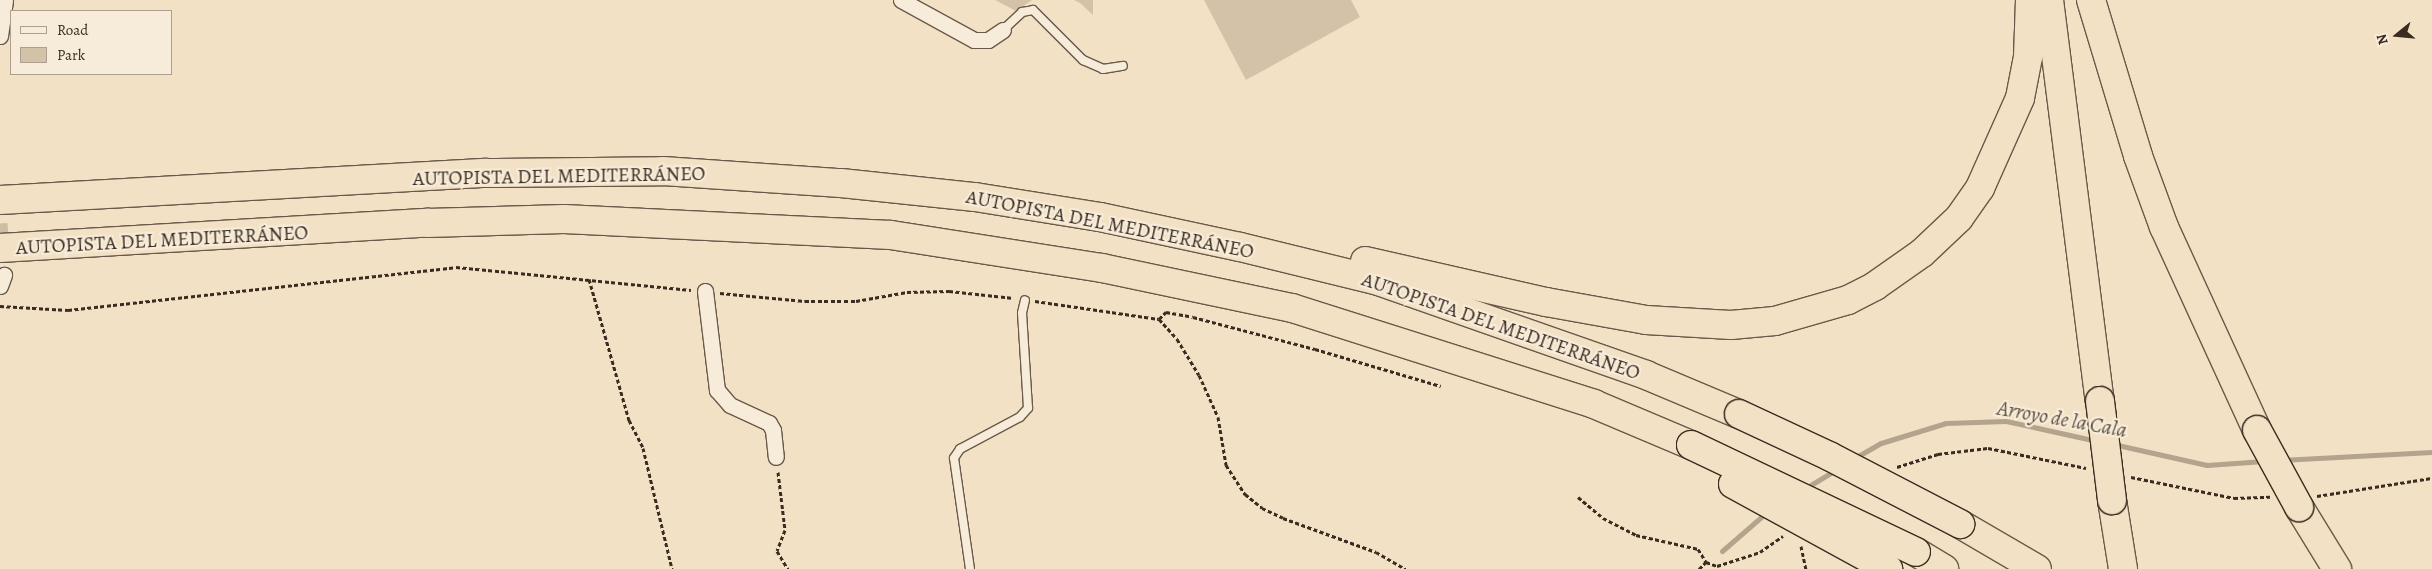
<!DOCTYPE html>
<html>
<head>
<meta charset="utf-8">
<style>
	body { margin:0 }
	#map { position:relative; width:2432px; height:569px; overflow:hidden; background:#f2e1c4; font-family:Alegreya,serif }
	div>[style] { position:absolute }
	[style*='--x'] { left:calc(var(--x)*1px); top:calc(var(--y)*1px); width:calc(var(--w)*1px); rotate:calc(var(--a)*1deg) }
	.green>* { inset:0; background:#d3c2a8 }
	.stream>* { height:5px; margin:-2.5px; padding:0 2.5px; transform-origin:2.5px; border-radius:2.5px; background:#b4a38d }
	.minor-tunnel>* { height:15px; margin-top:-7.5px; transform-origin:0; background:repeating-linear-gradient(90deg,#cdbda3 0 15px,transparent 0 23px) }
	.path>* { height:3px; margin-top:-1.5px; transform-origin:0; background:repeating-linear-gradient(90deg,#3b2c21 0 4px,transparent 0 6.5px) }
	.roads { filter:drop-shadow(1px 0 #69594a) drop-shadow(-1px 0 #69594a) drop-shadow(0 1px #69594a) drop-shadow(0 -1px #69594a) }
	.service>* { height:8px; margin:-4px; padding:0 4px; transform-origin:4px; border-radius:4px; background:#f7ecd9 }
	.minor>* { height:15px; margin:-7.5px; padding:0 7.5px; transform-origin:7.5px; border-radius:7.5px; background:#f7ecd9 }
	.motorway>* { height:28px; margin:-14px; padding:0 14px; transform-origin:14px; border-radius:14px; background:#f2e1c4 }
	.bridges { filter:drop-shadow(1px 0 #3b2c21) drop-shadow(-1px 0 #3b2c21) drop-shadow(0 1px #3b2c21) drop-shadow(0 -1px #3b2c21) }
	.motorway-bridge>* { height:28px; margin:-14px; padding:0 14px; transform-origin:14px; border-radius:14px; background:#f2e1c4 }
	span { translate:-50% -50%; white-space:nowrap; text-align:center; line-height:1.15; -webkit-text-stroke:4.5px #f7ecd9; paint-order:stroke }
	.street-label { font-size:20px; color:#3b2c21 }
	.water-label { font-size:21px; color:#5f5041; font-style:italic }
	.legend { position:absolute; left:10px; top:10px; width:162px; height:65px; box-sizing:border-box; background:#f7ecd9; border:1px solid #ac9f8f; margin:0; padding:6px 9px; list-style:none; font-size:15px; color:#3b2c21 }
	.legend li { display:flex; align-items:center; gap:10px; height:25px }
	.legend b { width:25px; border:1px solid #ac9f8f }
	.north { position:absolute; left:2372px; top:10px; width:50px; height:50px; -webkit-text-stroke:4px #f7ecd9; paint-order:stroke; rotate:253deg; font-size:14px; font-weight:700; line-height:20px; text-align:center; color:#3b2c21 }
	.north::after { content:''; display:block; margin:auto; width:18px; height:22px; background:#3b2c21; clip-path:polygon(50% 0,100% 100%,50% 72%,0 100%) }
</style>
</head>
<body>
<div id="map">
	<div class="green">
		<div style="clip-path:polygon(995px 0,1032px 0,1016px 11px)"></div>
		<div style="clip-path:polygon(1074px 0,1093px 0,1093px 15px,1080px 3px)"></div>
		<div style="clip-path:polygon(1204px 0,1351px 0,1360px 17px,1246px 80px)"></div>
	</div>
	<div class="stream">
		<div style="--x:2113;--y:444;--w:96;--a:12.6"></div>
		<div style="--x:2207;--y:465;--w:57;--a:-4"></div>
		<div style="--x:1853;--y:459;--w:32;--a:-30"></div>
		<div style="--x:1881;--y:443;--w:68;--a:-17.1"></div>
		<div style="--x:1946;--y:423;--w:60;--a:-1.9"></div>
		<div style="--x:2006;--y:421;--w:93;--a:12.4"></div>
		<div style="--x:2283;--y:460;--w:149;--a:-3.1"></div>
		<div style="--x:1804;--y:489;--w:39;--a:-31"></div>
		<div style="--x:1722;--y:551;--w:60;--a:-40.9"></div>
	</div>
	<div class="minor-tunnel">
		<div style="--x:0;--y:223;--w:52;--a:85.6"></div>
	</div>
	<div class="path">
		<div style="--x:589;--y:279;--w:147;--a:74.2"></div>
		<div style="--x:629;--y:420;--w:31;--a:63"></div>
		<div style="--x:643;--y:448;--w:124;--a:76.5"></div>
		<div style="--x:720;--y:293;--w:85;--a:5.4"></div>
		<div style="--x:805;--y:301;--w:51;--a:0"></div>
		<div style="--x:856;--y:301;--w:52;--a:-10"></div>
		<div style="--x:907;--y:292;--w:42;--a:-1.4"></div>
		<div style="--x:949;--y:291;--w:65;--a:6.1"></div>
		<div style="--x:1035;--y:301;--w:125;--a:8.3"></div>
		<div style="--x:1159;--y:319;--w:27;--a:48"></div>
		<div style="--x:1177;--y:339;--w:42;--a:58.6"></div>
		<div style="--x:1199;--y:375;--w:46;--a:65.7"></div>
		<div style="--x:1218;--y:417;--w:49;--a:80.5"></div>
		<div style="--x:1226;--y:465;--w:35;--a:57"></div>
		<div style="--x:1245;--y:494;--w:22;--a:39"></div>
		<div style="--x:1262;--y:508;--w:23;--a:25"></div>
		<div style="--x:1283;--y:518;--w:99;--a:20.1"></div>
		<div style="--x:1376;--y:552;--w:34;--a:30"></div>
		<div style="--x:0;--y:306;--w:68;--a:3.4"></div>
		<div style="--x:68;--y:310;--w:390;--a:-6.3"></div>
		<div style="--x:456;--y:267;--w:236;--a:5.6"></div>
		<div style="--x:1159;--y:319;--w:10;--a:-45"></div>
		<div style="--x:1166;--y:312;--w:27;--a:10"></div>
		<div style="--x:1193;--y:317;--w:126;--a:14.7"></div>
		<div style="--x:1315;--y:349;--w:131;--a:16.4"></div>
		<div style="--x:1897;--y:467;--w:43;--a:-17.6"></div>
		<div style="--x:1938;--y:454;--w:50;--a:-6.8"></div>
		<div style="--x:1988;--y:448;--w:100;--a:11.5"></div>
		<div style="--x:778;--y:472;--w:58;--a:83.1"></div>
		<div style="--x:785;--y:530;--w:22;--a:111"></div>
		<div style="--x:777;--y:551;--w:21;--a:59"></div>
		<div style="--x:2131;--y:477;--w:105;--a:11.5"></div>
		<div style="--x:2234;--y:498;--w:36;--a:-2"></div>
		<div style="--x:2317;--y:496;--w:116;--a:-8.9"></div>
		<div style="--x:1578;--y:497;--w:33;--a:40"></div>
		<div style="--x:1603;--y:518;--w:37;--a:27"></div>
		<div style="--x:1636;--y:535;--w:64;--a:12.7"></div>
		<div style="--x:1698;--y:549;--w:15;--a:58"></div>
		<div style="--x:1801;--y:546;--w:24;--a:78"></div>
		<div style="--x:1699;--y:569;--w:10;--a:-45"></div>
		<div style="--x:1706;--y:562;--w:12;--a:20"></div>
		<div style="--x:1717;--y:566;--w:45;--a:-18"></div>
		<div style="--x:1760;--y:552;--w:28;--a:-35"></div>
	</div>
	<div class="roads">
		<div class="service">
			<div style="--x:1003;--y:30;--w:26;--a:-43"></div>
			<div style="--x:1022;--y:12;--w:11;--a:-10"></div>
			<div style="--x:1033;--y:10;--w:71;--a:45"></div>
			<div style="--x:1083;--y:60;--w:22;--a:24"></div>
			<div style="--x:1103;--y:69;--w:20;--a:-9"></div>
			<div style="--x:970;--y:569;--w:112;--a:-98.2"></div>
			<div style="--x:954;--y:458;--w:11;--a:-56"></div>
			<div style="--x:960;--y:449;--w:68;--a:-28.1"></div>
			<div style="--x:1020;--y:417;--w:12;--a:-48"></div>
			<div style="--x:1028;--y:408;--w:95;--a:-93.6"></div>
			<div style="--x:1022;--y:313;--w:13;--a:-77"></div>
		</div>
		<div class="minor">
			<div style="--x:901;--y:0;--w:83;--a:28.7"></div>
			<div style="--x:974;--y:40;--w:14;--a:0"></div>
			<div style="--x:988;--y:40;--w:18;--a:-34"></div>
			<div style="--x:0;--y:36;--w:36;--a:-82"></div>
			<div style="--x:0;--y:286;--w:12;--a:-70"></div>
			<div style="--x:705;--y:291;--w:100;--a:83.1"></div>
			<div style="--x:717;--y:390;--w:20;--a:49"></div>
			<div style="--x:730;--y:405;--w:43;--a:24.8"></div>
			<div style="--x:769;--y:423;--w:8;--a:60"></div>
			<div style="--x:773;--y:430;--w:27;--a:84"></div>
		</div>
		<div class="motorway">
			<div style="--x:2049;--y:0;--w:404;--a:82.8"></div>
			<div style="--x:2091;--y:0;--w:163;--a:73.2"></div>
			<div style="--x:2138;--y:156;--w:76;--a:69.9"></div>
			<div style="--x:2164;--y:227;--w:223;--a:65.4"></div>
			<div style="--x:0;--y:200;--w:487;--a:-3.2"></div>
			<div style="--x:486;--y:173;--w:177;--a:-0.6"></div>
			<div style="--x:663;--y:171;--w:178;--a:3.9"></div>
			<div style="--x:841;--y:183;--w:135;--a:6"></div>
			<div style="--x:975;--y:197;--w:127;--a:9.1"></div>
			<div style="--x:1100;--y:217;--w:143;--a:12.1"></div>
			<div style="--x:1240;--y:247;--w:142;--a:13.8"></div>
			<div style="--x:1378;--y:281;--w:284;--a:19.3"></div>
			<div style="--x:1646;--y:375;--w:101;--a:22.8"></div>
			<div style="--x:0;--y:248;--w:428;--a:-3.4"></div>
			<div style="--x:427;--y:223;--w:137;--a:-1.7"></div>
			<div style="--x:564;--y:219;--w:327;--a:2.8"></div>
			<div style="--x:891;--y:235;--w:214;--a:8.9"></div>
			<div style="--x:1102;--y:268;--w:194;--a:11.9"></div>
			<div style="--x:1292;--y:308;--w:317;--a:17.6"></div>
			<div style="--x:1594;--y:404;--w:105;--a:22.9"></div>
			<div style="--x:1365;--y:261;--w:186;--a:12.8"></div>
			<div style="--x:1546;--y:302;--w:102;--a:10.2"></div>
			<div style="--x:1646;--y:320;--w:85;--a:3.4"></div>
			<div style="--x:1731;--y:325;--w:44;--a:-5.2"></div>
			<div style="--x:1775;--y:321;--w:76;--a:-16"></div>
			<div style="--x:1848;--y:300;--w:30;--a:-27"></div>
			<div style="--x:1875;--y:286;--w:57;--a:-35.1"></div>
			<div style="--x:1922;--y:253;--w:51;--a:-43.4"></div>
			<div style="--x:1959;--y:218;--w:37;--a:-55"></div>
			<div style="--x:1980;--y:188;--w:98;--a:-66"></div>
			<div style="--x:2020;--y:98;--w:42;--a:-79"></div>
			<div style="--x:2028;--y:57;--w:57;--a:-88"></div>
			<div style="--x:2112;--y:500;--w:70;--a:80.9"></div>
			<div style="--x:2299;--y:507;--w:73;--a:58.5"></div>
			<div style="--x:1960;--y:524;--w:89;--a:30.3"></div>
			<div style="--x:1916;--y:552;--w:33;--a:31"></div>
		</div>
	</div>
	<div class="bridges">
		<div class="motorway-bridge">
			<div style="--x:2100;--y:401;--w:100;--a:83.1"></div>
			<div style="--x:1739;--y:414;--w:99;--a:25"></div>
			<div style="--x:1829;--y:456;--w:148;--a:27.4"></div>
			<div style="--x:2257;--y:430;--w:88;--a:61.4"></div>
			<div style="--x:1691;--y:445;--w:249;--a:25.4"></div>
			<div style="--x:1733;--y:484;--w:177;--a:28.7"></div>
		</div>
	</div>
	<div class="street-label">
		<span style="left:559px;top:176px;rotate:-1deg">AUTOPISTA DEL MEDITERRÁNEO</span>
		<span style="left:1110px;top:224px;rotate:11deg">AUTOPISTA DEL MEDITERRÁNEO</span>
		<span style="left:162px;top:240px;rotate:-3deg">AUTOPISTA DEL MEDITERRÁNEO</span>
		<span style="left:1501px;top:326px;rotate:19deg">AUTOPISTA DEL MEDITERRÁNEO</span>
	</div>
	<div class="water-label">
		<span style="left:2062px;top:419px;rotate:10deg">Arroyo de la Cala</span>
	</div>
	<ul class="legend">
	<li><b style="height:6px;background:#f7ecd9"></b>Road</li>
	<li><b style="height:14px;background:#d3c2a8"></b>Park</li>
	</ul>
	<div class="north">N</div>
</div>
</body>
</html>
